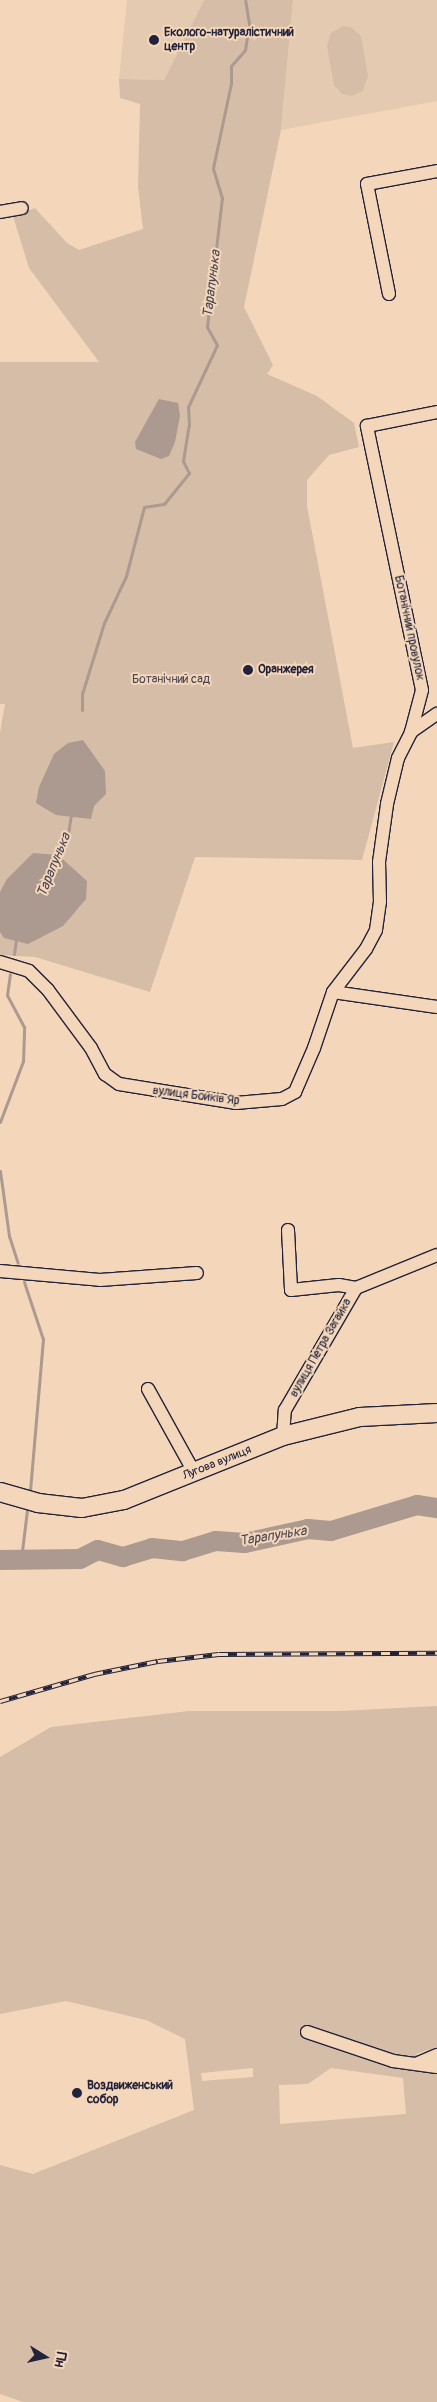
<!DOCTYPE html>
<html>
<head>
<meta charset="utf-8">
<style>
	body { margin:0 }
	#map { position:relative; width:437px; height:2402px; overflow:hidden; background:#f4d7ba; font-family:Pangolin,sans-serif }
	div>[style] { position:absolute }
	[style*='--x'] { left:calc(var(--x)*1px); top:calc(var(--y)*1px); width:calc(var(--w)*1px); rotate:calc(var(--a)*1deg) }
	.built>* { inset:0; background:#e4cab1 }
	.green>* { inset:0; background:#d6bda7 }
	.water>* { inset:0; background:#ac998f }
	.stream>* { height:3px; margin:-1.5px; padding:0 1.5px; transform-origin:1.5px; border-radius:1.5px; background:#ac998f }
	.river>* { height:20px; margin:-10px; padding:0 10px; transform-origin:10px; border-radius:10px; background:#ac998f }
	.roads { filter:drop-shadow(1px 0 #22223b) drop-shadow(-1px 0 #22223b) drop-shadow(0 1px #22223b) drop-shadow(0 -1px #22223b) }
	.street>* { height:12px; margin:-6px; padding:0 6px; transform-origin:6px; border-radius:6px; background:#f4d7ba }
	.secondary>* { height:18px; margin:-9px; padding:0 9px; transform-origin:9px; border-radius:9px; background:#f4d7ba }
	.rail>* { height:5px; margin-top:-2.5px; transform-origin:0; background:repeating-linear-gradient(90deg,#f4d7ba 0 9px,#22223b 0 18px); box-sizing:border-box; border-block:1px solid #22223b }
	.dots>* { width:14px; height:14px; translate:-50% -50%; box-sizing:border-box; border:2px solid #f4d7ba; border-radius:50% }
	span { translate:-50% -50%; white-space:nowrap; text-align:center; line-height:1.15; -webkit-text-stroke:4px #f4d7ba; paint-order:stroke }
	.poi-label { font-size:12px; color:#22223b; font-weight:700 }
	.left { translate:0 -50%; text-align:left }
	.street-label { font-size:12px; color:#22223b }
	.park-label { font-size:12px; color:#464151 }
	.water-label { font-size:14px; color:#4b4654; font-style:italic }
	.north { position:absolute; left:20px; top:2332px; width:50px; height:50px; -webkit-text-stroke:4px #f4d7ba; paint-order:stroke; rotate:100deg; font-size:14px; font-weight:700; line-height:20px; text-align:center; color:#22223b }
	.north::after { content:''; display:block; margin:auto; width:18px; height:22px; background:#22223b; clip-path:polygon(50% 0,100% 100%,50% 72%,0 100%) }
</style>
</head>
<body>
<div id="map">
	<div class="built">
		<div style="clip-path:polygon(127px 0,204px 0,164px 80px,119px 79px)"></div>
		<div style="clip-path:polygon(293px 0,437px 0,437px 101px,281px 130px)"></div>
	</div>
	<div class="green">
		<div style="clip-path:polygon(204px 0,293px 0,281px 130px,244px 307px,273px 365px,267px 374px,317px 396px,354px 423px,359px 447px,329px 455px,307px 480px,307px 506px,353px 748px,394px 742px,362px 860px,195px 857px,150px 992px,35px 957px,0 955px,0 733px,5px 704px,0 704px,0 362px,99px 362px,29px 268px,13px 216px,35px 208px,67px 243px,79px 250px,143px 229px,138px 187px,140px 104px,120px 98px,119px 79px,164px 80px)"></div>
		<div style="clip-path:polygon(343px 26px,352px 28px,361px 36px,368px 76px,363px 91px,352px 96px,342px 94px,334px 85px,327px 46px,331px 33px)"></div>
		<div style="clip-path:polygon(evenodd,437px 1706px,437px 2047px,416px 2054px,437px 2075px,437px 2402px,23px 2402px,0 2394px,0 2165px,33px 2174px,194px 2110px,185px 2039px,146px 2020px,66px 2001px,0 2014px,0 1757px,51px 1727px,189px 1711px,340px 1711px,437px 1706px,253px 2068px,253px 2077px,202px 2081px,201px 2073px,253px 2068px,437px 1706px,331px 2068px,403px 2078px,406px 2114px,280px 2124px,279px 2085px,308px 2084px,331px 2068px)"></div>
	</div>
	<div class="water">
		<div style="clip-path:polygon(159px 399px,178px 403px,180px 416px,175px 442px,169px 456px,161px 459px,136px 449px,135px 442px)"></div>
		<div style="clip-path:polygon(83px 740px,105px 771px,106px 794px,94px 806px,91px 819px,56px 815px,36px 803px,39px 787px,54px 754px,68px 743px)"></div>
		<div style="clip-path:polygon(33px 853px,58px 855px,87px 881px,86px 899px,63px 926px,28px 944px,4px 938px,0 932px,0 892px,7px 879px)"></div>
	</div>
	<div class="stream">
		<div style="--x:82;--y:710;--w:16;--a:-90"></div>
		<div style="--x:82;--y:694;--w:74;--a:-72.8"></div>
		<div style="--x:104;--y:623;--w:52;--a:-64.9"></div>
		<div style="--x:126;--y:576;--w:71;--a:-75.4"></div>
		<div style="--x:144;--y:507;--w:20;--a:-9"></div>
		<div style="--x:164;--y:504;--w:40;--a:-51"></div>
		<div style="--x:189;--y:473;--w:13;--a:-117"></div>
		<div style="--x:183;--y:461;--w:36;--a:-81"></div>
		<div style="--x:189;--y:425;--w:18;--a:-93"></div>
		<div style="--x:188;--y:407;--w:68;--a:-64.9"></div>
		<div style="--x:217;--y:345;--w:21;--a:-119"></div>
		<div style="--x:207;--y:327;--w:130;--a:-83.4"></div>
		<div style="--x:222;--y:198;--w:31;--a:-107"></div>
		<div style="--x:213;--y:168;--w:87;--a:-78"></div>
		<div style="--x:231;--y:83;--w:17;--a:-90"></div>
		<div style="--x:231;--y:66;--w:21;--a:-49"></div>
		<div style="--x:245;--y:50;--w:26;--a:-81"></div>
		<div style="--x:249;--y:24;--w:24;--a:-99"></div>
		<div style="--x:58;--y:859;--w:21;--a:-65"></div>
		<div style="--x:67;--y:840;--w:25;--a:-81"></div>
		<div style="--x:14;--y:954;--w:15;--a:-82"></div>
		<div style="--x:0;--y:1122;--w:65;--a:-69.3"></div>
		<div style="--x:23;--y:1061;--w:34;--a:-88"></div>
		<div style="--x:24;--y:1027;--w:36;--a:-118"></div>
		<div style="--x:7;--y:995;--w:21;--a:-82"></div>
		<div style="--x:0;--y:1171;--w:66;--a:82.1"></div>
		<div style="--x:9;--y:1236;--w:28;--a:72"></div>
		<div style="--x:24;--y:1282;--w:60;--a:71.6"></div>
		<div style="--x:43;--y:1339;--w:152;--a:94.9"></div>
		<div style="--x:21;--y:1559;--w:49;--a:-83"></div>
	</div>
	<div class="river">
		<div style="--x:0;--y:1560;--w:80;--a:-0.7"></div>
		<div style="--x:80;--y:1559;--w:20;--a:-27"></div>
		<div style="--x:98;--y:1550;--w:26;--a:16"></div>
		<div style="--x:123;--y:1557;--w:30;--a:-17"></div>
		<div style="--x:152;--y:1548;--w:31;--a:6"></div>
		<div style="--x:183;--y:1551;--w:34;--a:-17"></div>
		<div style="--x:216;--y:1541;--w:29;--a:4"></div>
		<div style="--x:245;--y:1543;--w:65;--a:-12.5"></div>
		<div style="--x:308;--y:1529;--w:23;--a:5"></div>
		<div style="--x:331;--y:1531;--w:90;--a:-16.8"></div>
		<div style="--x:417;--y:1505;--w:20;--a:9"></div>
	</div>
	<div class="roads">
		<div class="street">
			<div style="--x:0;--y:212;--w:22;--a:-10"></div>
			<div style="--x:389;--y:294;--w:112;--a:-101.3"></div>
			<div style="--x:367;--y:184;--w:71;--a:-10.5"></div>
			<div style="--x:411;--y:732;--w:32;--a:-35"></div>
			<div style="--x:0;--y:962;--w:30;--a:17"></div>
			<div style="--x:29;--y:971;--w:27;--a:45"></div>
			<div style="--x:48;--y:990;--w:72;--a:53.4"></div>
			<div style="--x:91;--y:1048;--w:30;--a:62"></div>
			<div style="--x:105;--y:1074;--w:17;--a:36"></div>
			<div style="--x:119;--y:1084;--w:119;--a:9.2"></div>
			<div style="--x:236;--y:1103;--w:46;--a:-5"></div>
			<div style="--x:282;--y:1099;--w:15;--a:-28"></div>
			<div style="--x:295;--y:1092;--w:48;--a:-66.6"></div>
			<div style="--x:314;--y:1048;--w:59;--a:-71.3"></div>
			<div style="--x:333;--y:992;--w:105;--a:8.2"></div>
			<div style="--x:333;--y:992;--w:54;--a:-52.5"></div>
			<div style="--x:366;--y:949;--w:21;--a:-62"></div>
			<div style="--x:376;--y:930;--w:28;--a:-82"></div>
			<div style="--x:380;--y:902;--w:40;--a:-91.4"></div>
			<div style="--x:379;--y:862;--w:59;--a:-82.1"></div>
			<div style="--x:387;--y:804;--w:47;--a:-76.6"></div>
			<div style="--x:398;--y:758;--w:29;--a:-63"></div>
			<div style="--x:411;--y:732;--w:43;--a:-75.3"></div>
			<div style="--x:422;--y:690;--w:270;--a:-101.8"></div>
			<div style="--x:367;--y:426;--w:71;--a:-11.3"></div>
			<div style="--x:288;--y:1230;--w:60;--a:87.1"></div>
			<div style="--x:291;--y:1290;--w:48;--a:-5.9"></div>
			<div style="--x:339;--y:1285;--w:17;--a:10"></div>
			<div style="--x:0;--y:1271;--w:100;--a:5.1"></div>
			<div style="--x:100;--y:1280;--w:97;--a:-4.1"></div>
			<div style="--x:148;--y:1389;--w:95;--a:61"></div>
			<div style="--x:283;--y:1436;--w:26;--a:-86"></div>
			<div style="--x:285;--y:1410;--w:141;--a:-59.8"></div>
			<div style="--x:356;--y:1288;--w:87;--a:-22.2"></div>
			<div style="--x:307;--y:2032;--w:91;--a:18.6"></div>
			<div style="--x:393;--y:2061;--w:44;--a:7.8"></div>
			<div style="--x:418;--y:2063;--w:21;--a:-23"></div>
		</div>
		<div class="secondary">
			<div style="--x:0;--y:1492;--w:40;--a:16"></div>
			<div style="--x:38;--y:1503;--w:44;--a:6.5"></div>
			<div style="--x:82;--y:1508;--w:43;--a:-10.8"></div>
			<div style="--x:124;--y:1500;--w:171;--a:-21.9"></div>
			<div style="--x:283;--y:1436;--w:79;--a:-13.9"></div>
			<div style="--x:360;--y:1417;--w:77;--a:-3"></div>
		</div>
	</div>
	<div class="rail">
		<div style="--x:0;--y:1701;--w:98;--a:-16"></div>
		<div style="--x:94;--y:1674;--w:65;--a:-11.5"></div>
		<div style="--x:158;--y:1661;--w:61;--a:-6.5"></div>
		<div style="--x:219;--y:1654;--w:218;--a:-0.3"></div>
	</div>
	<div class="dots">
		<div style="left:154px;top:40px;background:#22223b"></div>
		<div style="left:248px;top:670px;background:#22223b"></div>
		<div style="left:77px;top:2093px;background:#22223b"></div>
	</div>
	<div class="poi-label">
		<span class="left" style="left:164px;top:40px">Еколого-натуралістичний<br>центр</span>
		<span class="left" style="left:258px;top:670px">Оранжерея</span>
		<span class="left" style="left:87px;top:2093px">Воздвиженський<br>собор</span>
	</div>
	<div class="street-label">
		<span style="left:409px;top:628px;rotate:78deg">Ботанічний провулок</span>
		<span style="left:196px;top:1096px;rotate:7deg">вулиця Бойків Яр</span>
		<span style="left:321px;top:1348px;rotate:-60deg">вулиця Петра Загайка</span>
		<span style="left:217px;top:1463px;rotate:-22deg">Лугова вулиця</span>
	</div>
	<div class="park-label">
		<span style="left:171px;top:680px">Ботанічний сад</span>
	</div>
	<div class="water-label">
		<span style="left:212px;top:284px;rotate:-83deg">Тарапунька</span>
		<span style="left:54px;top:865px;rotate:-68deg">Тарапунька</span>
		<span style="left:273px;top:1536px;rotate:-9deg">Тарапунька</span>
	</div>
	<div class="north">Пн</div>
</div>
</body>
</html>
